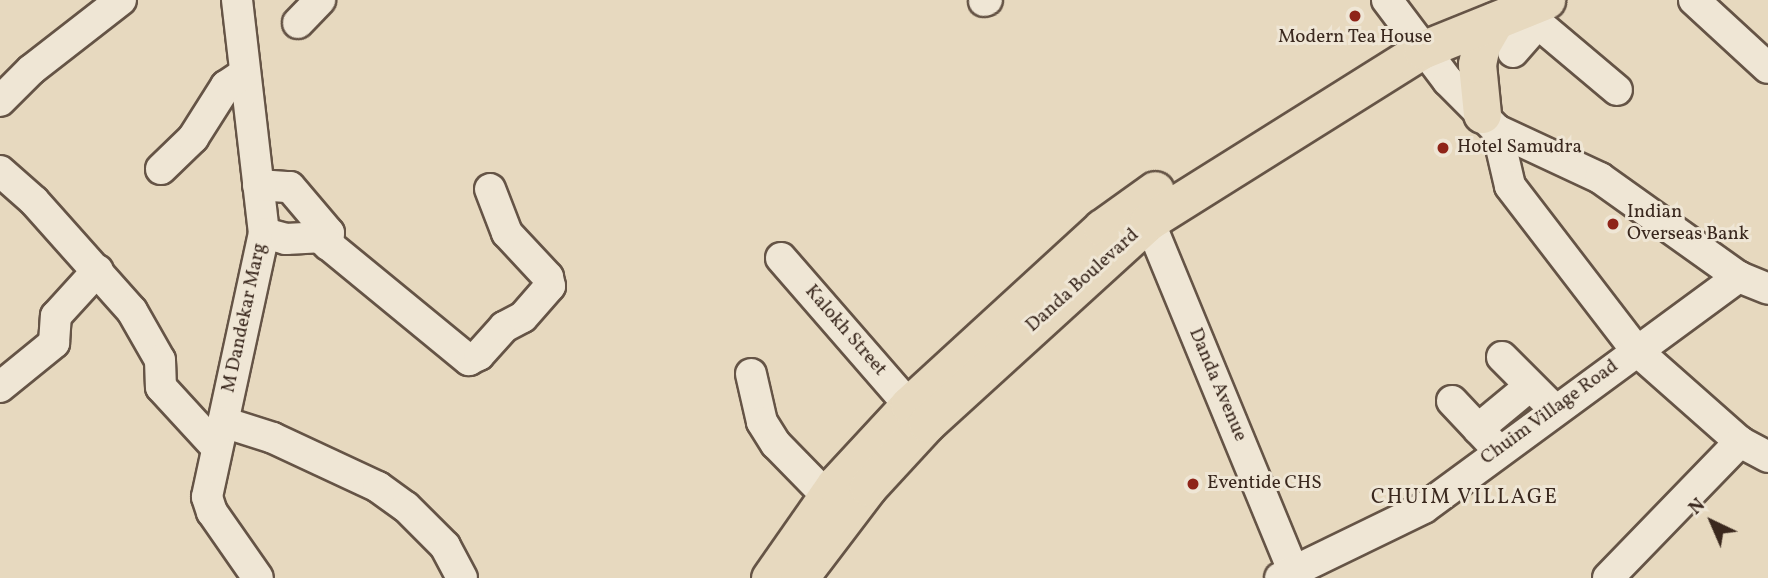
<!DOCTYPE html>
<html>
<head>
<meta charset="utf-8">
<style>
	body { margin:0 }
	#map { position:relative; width:1768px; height:578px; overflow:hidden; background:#e7d9bf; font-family:Vollkorn,serif }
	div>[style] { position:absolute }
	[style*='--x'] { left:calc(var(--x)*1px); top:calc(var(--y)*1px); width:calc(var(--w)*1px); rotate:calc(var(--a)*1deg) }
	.roads { filter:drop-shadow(2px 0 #655446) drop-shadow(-2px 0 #655446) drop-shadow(0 2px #655446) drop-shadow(0 -2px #655446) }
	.minor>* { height:30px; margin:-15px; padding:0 15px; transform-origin:15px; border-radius:15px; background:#efe6d5 }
	.major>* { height:37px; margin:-18.5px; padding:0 18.5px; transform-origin:18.5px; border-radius:18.5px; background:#e7d9bf }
	.dots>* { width:19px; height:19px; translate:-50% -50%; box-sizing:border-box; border:4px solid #efe6d5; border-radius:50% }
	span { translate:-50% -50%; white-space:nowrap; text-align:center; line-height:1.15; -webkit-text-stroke:6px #efe6d5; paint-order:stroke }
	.poi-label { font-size:19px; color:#3a281e }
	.left { translate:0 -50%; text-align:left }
	.street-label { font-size:19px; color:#3a281e }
	.neighbourhood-label { font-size:21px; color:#3a281e; letter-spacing:2px }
	.north { position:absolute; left:1677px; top:487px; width:70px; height:70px; -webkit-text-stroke:5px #efe6d5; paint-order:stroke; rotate:316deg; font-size:19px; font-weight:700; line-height:28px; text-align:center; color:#3a281e }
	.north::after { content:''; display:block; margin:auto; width:24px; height:32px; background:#3a281e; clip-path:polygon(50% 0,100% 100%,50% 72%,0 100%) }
</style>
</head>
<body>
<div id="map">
	<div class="roads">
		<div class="minor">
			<div style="--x:237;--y:0;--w:235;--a:83.4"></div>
			<div style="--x:264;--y:233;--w:270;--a:102.2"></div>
			<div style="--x:207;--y:497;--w:16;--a:72"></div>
			<div style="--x:212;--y:512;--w:80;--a:55.1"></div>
			<div style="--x:1387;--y:0;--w:101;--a:53"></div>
			<div style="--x:1448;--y:81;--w:69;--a:45"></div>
			<div style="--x:1497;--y:130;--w:114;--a:25"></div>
			<div style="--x:1600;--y:178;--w:171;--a:35.5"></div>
			<div style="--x:1739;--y:277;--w:31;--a:22"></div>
			<div style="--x:1694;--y:0;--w:100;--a:42.6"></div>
			<div style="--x:984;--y:1;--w:3;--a:-18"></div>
			<div style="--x:1522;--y:10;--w:124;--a:40.1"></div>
			<div style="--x:298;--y:23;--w:32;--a:-46"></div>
			<div style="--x:1513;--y:52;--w:38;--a:-49"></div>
			<div style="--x:0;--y:101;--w:44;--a:-45"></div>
			<div style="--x:31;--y:70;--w:114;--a:-37.9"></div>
			<div style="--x:1497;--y:130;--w:57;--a:76.9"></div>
			<div style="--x:1510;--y:186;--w:207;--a:52.5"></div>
			<div style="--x:1636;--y:350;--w:139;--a:41.5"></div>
			<div style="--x:1740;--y:442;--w:32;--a:28"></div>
			<div style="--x:161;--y:169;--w:45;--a:-44.1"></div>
			<div style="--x:193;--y:138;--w:62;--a:-57.6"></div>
			<div style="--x:226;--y:86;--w:23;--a:-34"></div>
			<div style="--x:0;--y:171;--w:45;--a:41.4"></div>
			<div style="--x:34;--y:201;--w:147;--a:48.3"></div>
			<div style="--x:132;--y:311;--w:56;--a:60.3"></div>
			<div style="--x:160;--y:360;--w:27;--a:88"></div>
			<div style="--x:161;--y:387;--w:81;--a:47.5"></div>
			<div style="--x:258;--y:185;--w:32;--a:4"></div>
			<div style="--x:290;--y:187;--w:60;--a:49.7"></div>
			<div style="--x:329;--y:233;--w:12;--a:95"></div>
			<div style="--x:1135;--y:205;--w:21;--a:49"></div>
			<div style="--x:1149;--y:221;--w:378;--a:67.6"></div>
			<div style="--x:264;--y:233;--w:23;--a:15"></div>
			<div style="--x:286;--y:239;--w:33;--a:-3"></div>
			<div style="--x:319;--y:237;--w:194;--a:39.4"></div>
			<div style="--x:469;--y:360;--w:11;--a:-27"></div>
			<div style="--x:479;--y:355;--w:38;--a:-48"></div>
			<div style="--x:504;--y:327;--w:21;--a:-28"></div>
			<div style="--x:523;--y:317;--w:41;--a:-48.9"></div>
			<div style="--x:550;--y:286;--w:9;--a:-103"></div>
			<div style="--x:548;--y:277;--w:60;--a:-133"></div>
			<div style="--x:507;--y:233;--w:47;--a:-111.1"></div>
			<div style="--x:781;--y:258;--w:195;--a:49"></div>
			<div style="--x:1502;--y:357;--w:74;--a:45"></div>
			<div style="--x:751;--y:374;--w:49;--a:77.1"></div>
			<div style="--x:762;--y:422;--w:26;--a:58"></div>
			<div style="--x:776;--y:444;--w:73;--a:45.6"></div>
			<div style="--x:0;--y:387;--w:70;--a:-39.2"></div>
			<div style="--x:54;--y:343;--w:27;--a:-86"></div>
			<div style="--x:56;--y:316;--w:62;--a:-47.6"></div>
			<div style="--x:1452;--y:401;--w:67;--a:46.8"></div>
			<div style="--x:223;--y:422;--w:52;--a:17.7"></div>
			<div style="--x:273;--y:438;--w:116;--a:25"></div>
			<div style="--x:378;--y:487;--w:34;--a:36"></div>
			<div style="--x:406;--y:507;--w:55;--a:45"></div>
			<div style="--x:445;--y:546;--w:36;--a:62"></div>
			<div style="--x:1478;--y:429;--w:67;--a:-39.6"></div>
			<div style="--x:1280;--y:578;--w:160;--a:-25.9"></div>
			<div style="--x:1424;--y:508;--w:391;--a:-36.3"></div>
			<div style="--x:1608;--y:578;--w:190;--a:-45.9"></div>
		</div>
		<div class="major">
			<div style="--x:1482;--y:114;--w:50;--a:-95.7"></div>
			<div style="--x:1477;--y:64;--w:19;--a:-78"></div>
			<div style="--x:1481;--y:45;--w:28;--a:-60"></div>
			<div style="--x:770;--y:578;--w:113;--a:-55"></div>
			<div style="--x:835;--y:485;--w:109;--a:-47.2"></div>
			<div style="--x:909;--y:405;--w:262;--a:-42.5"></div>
			<div style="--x:1102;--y:228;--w:65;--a:-35.6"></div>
			<div style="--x:799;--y:578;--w:114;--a:-52.8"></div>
			<div style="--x:868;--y:487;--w:87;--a:-47.3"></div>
			<div style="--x:927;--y:423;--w:300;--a:-42.3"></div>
			<div style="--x:1149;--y:221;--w:322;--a:-32.1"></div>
			<div style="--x:1422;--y:50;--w:134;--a:-22"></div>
		</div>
	</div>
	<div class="dots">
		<div style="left:1355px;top:16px;background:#8f2418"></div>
		<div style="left:1443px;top:148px;background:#8f2418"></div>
		<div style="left:1613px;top:224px;background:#8f2418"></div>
		<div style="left:1193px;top:484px;background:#8f2418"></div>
	</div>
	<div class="poi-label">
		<span style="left:1355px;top:38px">Modern Tea House</span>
		<span class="left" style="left:1457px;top:148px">Hotel Samudra</span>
		<span class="left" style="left:1627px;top:224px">Indian<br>Overseas Bank</span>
		<span class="left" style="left:1207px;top:484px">Eventide CHS</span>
	</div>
	<div class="street-label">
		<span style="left:1083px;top:281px;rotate:-42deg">Danda Boulevard</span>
		<span style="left:245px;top:318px;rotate:-78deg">M Dandekar Marg</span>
		<span style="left:845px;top:331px;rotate:49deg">Kalokh Street</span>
		<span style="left:1217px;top:385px;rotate:67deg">Danda Avenue</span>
		<span style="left:1550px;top:413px;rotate:-36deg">Chuim Village Road</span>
	</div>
	<div class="neighbourhood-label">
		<span style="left:1465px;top:498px">CHUIM VILLAGE</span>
	</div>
	<div class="north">N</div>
</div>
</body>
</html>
